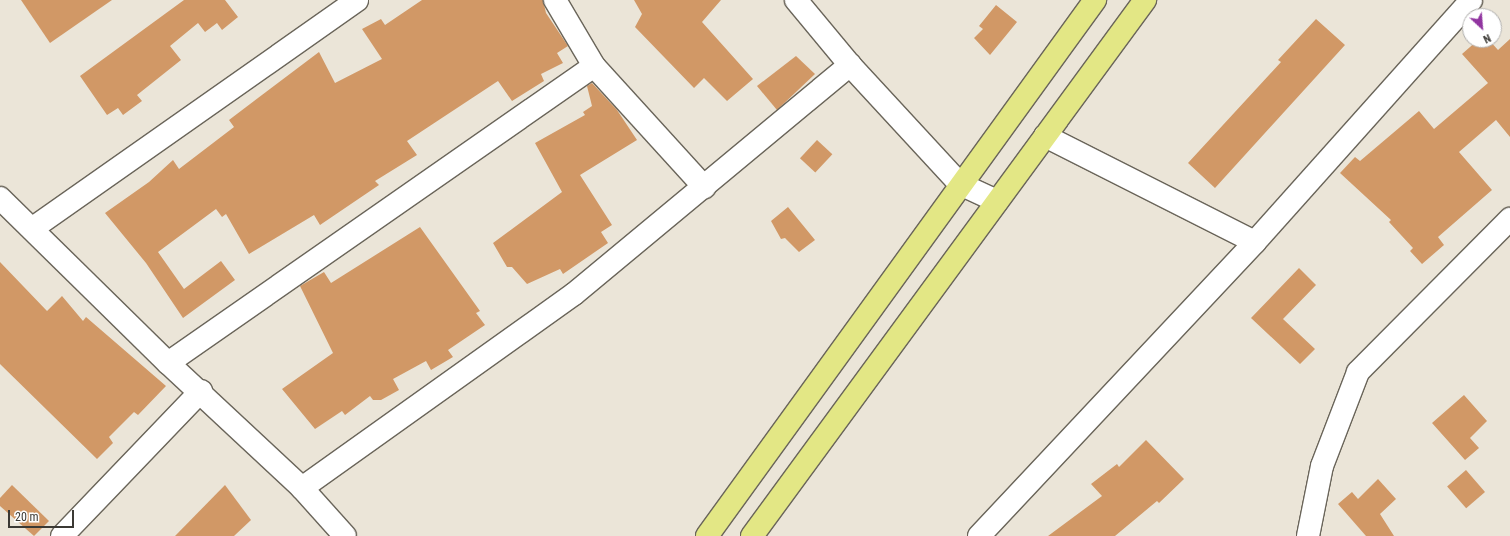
<!DOCTYPE html>
<html>
<head>
<meta charset="utf-8">
<style>
	body { margin:0 }
	#map { position:relative; width:1510px; height:536px; overflow:hidden; background:#ebe5d8; font-family:"Roboto Condensed",sans-serif }
	div>[style] { position:absolute }
	[style*='--x'] { left:calc(var(--x)*1px); top:calc(var(--y)*1px); width:calc(var(--w)*1px); rotate:calc(var(--a)*1deg) }
	.building>* { inset:0; background:#d19866; transform-origin:0 0 }
	.roads { filter:drop-shadow(1px 0 #6a655a) drop-shadow(-1px 0 #6a655a) drop-shadow(0 1px #6a655a) drop-shadow(0 -1px #6a655a) }
	.minor>* { height:22px; margin:-11px; padding:0 11px; transform-origin:11px; border-radius:11px; background:#fff }
	.major>* { height:22px; margin:-11px; padding:0 11px; transform-origin:11px; border-radius:11px; background:#e3e785 }
	span { translate:-50% -50%; white-space:nowrap; text-align:center; line-height:1.15; -webkit-text-stroke:3px #fff; paint-order:stroke }
	.north { position:absolute; left:1462px; top:8px; width:40px; height:40px; box-sizing:border-box; background:#fff; border:1px solid #b1b0ae; border-radius:50%; rotate:154deg; font-size:11px; font-weight:700; line-height:16px; text-align:center; color:#3b3934 }
	.north::after { content:''; display:block; margin:auto; width:14px; height:18px; background:#9135a0; clip-path:polygon(50% 0,100% 100%,50% 72%,0 100%) }
	.scale { position:absolute; left:8px; top:510px; width:66px; height:18px; box-sizing:border-box; border:2px solid #3b3934; border-top:0; padding-left:5px; font-size:12px; line-height:14px; white-space:nowrap; color:#3b3934; -webkit-text-stroke:3px #fff; paint-order:stroke }
</style>
</head>
<body>
<div id="map">
	<div class="building">
		<div style="clip-path:polygon(21px 0,112px 0,50px 43px)"></div>
		<div style="clip-path:polygon(184px 0,225px 0,238px 17px,222px 30px,217px 23px,205px 32px,198px 23px,170px 46px,181px 60px,137px 95px,142px 101px,123px 115px,118px 108px,107px 115px,80px 76px)"></div>
		<div style="clip-path:polygon(422px 0,543px 0,546px 13px,568px 46px,557px 53px,563px 63px,541px 74px,544px 81px,512px 101px,498px 81px,407px 141px,417px 155px,375px 181px,379px 185px,320px 225px,314px 215px,249px 254px,226px 214px,222px 217px,216px 209px,158px 252px,184px 289px,221px 261px,235px 280px,183px 318px,146px 263px,105px 213px,149px 182px,173px 160px,179px 169px,234px 127px,229px 120px,319px 52px,335px 83px,382px 59px,362px 29px,381px 19px,385px 25px)"></div>
		<div style="clip-path:polygon(634px 0,721px 0,702px 22px,753px 79px,727px 101px,704px 78px,694px 88px,635px 27px,642px 14px)"></div>
		<div style="clip-path:polygon(996px 5px,1017px 22px,990px 55px,974px 38px,983px 29px,979px 26px)"></div>
		<div style="clip-path:polygon(1316px 19px,1345px 45px,1215px 188px,1188px 163px,1281px 62px,1278px 60px)"></div>
		<div style="clip-path:polygon(1510px 39px,1510px 137px,1496px 120px,1459px 152px,1492px 190px,1438px 237px,1444px 245px,1422px 264px,1410px 251px,1413px 248px,1389px 222px,1391px 220px,1340px 173px,1355px 157px,1360px 161px,1419px 111px,1434px 129px,1488px 83px,1462px 54px,1478px 40px,1489px 40px,1498px 50px)"></div>
		<div style="clip-path:polygon(796px 56px,815px 74px,777px 110px,757px 86px)"></div>
		<div style="clip-path:polygon(592px 83px,617px 110px,637px 140px,580px 175px,612px 225px,601px 232px,608px 243px,563px 274px,560px 269px,527px 284px,512px 267px,507px 267px,493px 243px,562px 192px,535px 143px,585px 115px,583px 112px,592px 106px,587px 86px)"></div>
		<div style="left:817px;top:140px;width:21px;height:25px;rotate:43deg"></div>
		<div style="clip-path:polygon(788px 207px,815px 240px,799px 252px,785px 238px,781px 239px,771px 221px)"></div>
		<div style="clip-path:polygon(420px 227px,480px 311px,476px 313px,485px 325px,448px 350px,453px 357px,431px 370px,426px 361px,393px 379px,399px 390px,381px 400px,373px 400px,370px 396px,345px 415px,342px 411px,315px 429px,282px 389px,333px 353px,300px 286px,324px 272px,331px 283px)"></div>
		<div style="clip-path:polygon(0 262px,47px 311px,62px 296px,83px 321px,86px 317px,166px 386px,138px 415px,134px 412px,109px 437px,113px 443px,97px 459px,0 364px)"></div>
		<div style="clip-path:polygon(1299px 268px,1316px 285px,1283px 319px,1315px 349px,1300px 364px,1251px 318px)"></div>
		<div style="clip-path:polygon(1464px 395px,1487px 421px,1470px 438px,1479px 448px,1465px 460px,1432px 423px)"></div>
		<div style="clip-path:polygon(1146px 440px,1184px 479px,1159px 503px,1157px 501px,1115px 536px,1048px 536px,1102px 496px,1091px 484px,1117px 464px,1119px 467px)"></div>
		<div style="left:1466px;top:470px;width:29px;height:25px;rotate:49deg"></div>
		<div style="clip-path:polygon(1378px 479px,1396px 499px,1380px 514px,1394px 536px,1366px 536px,1338px 504px,1352px 492px,1358px 499px)"></div>
		<div style="clip-path:polygon(12px 485px,49px 521px,34px 536px,0 506px,0 498px)"></div>
		<div style="clip-path:polygon(225px 485px,251px 520px,234px 536px,175px 536px)"></div>
	</div>
	<div class="roads">
		<div class="minor">
			<div style="--x:555;--y:0;--w:77;--a:59.4"></div>
			<div style="--x:594;--y:66;--w:164;--a:47.7"></div>
			<div style="--x:796;--y:0;--w:85;--a:50.3"></div>
			<div style="--x:850;--y:65;--w:162;--a:47.3"></div>
			<div style="--x:960;--y:184;--w:41;--a:24.7"></div>
			<div style="--x:1045;--y:136;--w:235;--a:26.8"></div>
			<div style="--x:0;--y:198;--w:235;--a:44.5"></div>
			<div style="--x:168;--y:363;--w:183;--a:43"></div>
			<div style="--x:302;--y:488;--w:64;--a:48.1"></div>
			<div style="--x:33;--y:228;--w:396;--a:-35.1"></div>
			<div style="--x:168;--y:363;--w:519;--a:-34.88"></div>
			<div style="--x:302;--y:488;--w:334;--a:-35.5"></div>
			<div style="--x:574;--y:294;--w:359;--a:-39.7"></div>
			<div style="--x:62;--y:536;--w:201;--a:-46.2"></div>
			<div style="--x:979;--y:536;--w:403;--a:-46.8"></div>
			<div style="--x:1255;--y:242;--w:324;--a:-48.2"></div>
			<div style="--x:1308;--y:536;--w:71;--a:-78.7"></div>
			<div style="--x:1322;--y:466;--w:101;--a:-69"></div>
			<div style="--x:1358;--y:372;--w:216;--a:-45.2"></div>
		</div>
		<div class="major">
			<div style="--x:707;--y:536;--w:662;--a:-54.1"></div>
			<div style="--x:752;--y:536;--w:665;--a:-53.75"></div>
		</div>
	</div>
	<div class="north">N</div>
	<div class="scale">20 m</div>
</div>
</body>
</html>
